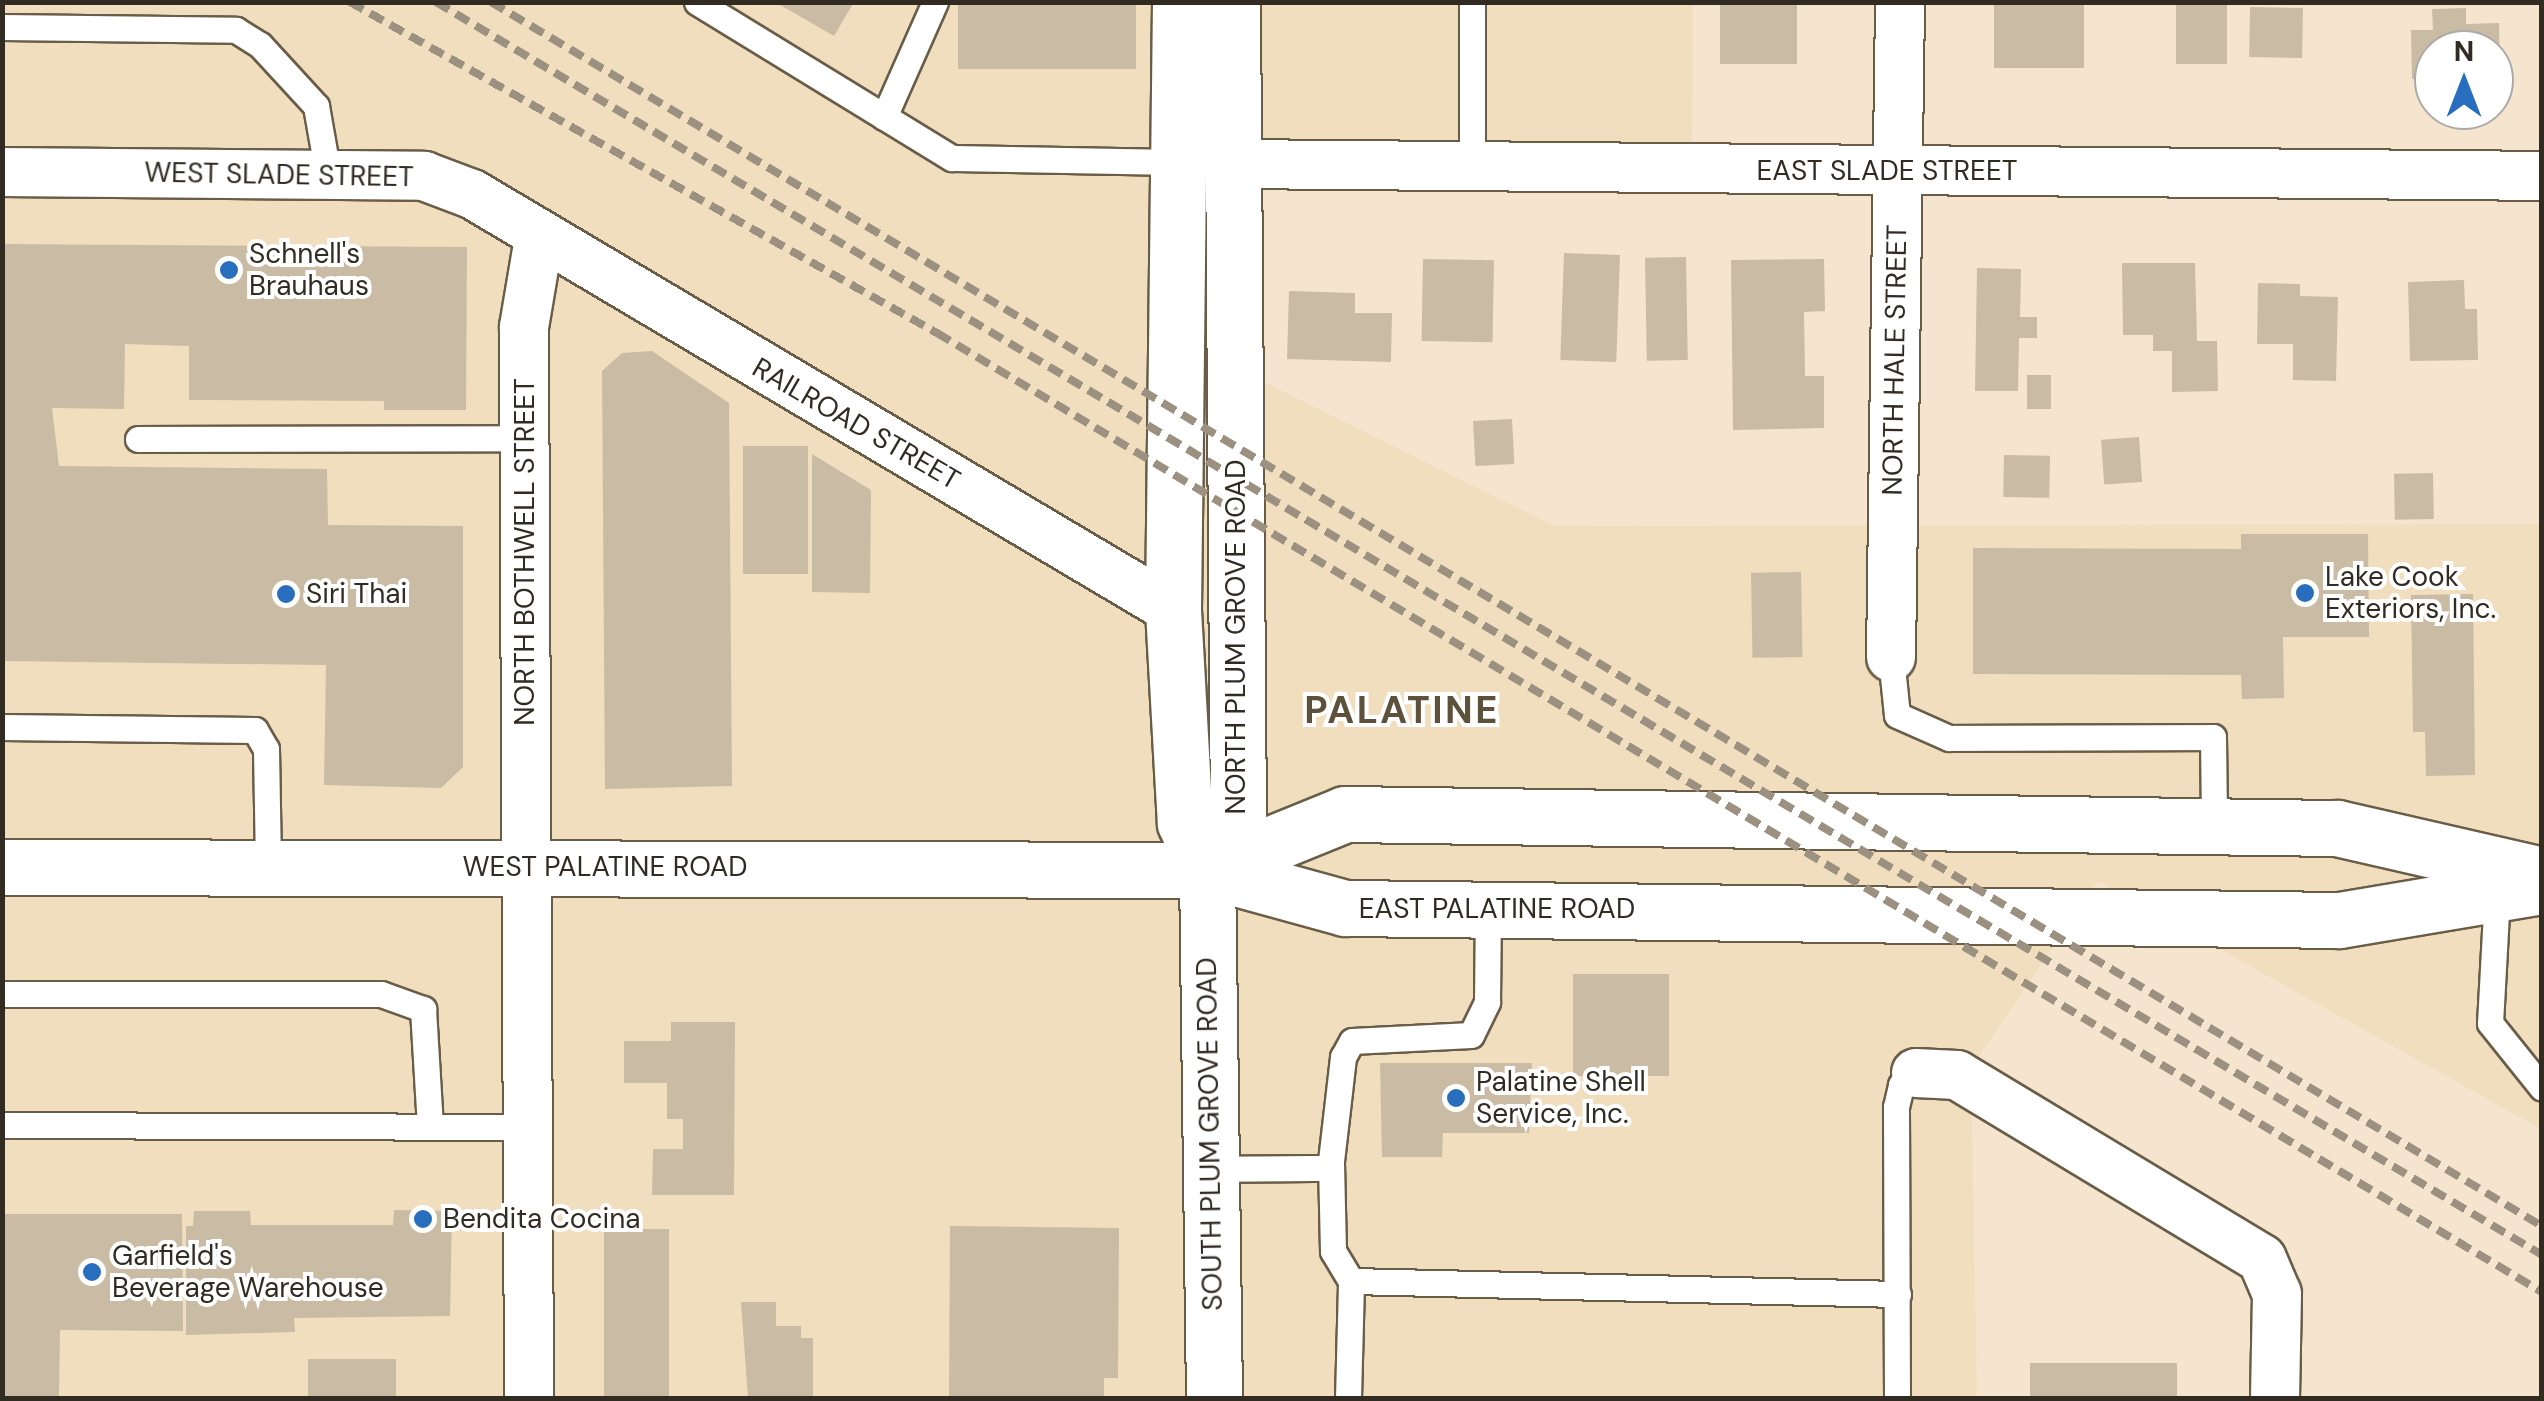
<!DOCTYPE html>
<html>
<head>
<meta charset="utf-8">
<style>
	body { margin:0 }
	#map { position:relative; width:2544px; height:1401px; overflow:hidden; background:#f5e5ce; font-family:"DM Sans",sans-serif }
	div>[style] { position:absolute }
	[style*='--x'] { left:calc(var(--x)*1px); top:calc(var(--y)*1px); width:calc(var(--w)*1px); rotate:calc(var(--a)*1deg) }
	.built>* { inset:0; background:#f1debf }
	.building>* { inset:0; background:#cabba4; transform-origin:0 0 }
	.roads { filter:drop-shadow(2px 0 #6a5d48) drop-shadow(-2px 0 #6a5d48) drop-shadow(0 2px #6a5d48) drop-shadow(0 -2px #6a5d48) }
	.lane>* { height:25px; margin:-12.5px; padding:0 12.5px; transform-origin:12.5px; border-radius:12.5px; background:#fff }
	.street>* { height:48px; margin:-24px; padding:0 24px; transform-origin:24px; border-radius:24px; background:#fff }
	.secondary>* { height:55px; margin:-27.5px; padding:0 27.5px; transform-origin:27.5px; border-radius:27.5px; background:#fff }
	.rail>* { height:8px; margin-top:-4px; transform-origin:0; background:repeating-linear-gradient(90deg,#9c9180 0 15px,transparent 0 23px) }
	.dots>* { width:28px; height:28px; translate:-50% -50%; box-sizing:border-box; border:5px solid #fff; border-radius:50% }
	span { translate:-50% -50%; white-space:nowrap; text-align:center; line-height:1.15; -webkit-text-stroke:8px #fff; paint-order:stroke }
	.street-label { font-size:28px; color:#312b22 }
	.poi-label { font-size:28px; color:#312b22 }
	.left { translate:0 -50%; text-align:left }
	.district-label { font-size:38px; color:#5d513c; font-weight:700; letter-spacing:2.5px }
	.frame { position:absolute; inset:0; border:5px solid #312b22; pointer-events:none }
	.north { position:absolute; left:2414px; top:30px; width:100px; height:100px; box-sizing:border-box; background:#fff; border:2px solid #adaaa7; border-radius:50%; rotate:0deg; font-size:28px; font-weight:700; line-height:40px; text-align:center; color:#312b22 }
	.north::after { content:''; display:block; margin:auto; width:35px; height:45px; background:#286dbe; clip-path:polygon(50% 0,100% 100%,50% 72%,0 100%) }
</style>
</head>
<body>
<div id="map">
	<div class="built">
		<div style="clip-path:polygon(3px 3px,1693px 3px,1692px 169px,1200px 164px,1199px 350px,1555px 526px,2541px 524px,2541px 1129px,2098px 881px,1971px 1068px,1977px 1398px,3px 1398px)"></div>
	</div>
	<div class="building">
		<div style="clip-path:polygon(775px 2px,854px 2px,834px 36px)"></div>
		<div style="left:958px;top:2px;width:178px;height:67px"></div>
		<div style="left:1720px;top:2px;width:77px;height:62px"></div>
		<div style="left:1994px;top:2px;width:90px;height:66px"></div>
		<div style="left:2176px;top:2px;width:51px;height:62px"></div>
		<div style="left:2250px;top:7px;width:53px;height:50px;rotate:1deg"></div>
		<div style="clip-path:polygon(2466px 8px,2466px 24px,2499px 23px,2500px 77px,2494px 77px,2494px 50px,2434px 50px,2434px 78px,2412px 79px,2411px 30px,2433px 30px,2432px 9px)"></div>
		<div style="clip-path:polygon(2px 244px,467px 247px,466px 410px,384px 410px,384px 401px,189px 400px,189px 346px,125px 344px,124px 409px,52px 408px,59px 466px,327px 469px,328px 525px,463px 526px,463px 767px,441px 788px,324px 785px,326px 665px,2px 661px)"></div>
		<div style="left:1564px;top:253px;width:56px;height:107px;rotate:2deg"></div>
		<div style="left:1686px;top:257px;width:103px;height:41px;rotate:89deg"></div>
		<div style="left:1423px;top:259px;width:71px;height:82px;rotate:1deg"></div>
		<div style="clip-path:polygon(1824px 259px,1825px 311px,1804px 312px,1805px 376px,1824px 376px,1824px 428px,1733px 430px,1731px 260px)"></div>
		<div style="clip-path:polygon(2122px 263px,2195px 263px,2197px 341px,2217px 341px,2218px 391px,2172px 392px,2172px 351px,2153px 351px,2153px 335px,2123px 335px)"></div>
		<div style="clip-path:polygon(1977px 268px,2021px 269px,2020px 317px,2037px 317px,2037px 338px,2019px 338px,2018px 391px,1975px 391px)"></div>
		<div style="clip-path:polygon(2464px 280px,2465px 309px,2477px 309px,2478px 360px,2410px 361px,2408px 282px)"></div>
		<div style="clip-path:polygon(2258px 283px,2300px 284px,2300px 296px,2338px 297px,2336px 381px,2293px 380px,2293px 344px,2257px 344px)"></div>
		<div style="clip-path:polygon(1289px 291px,1355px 293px,1355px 313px,1392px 313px,1391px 362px,1287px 359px)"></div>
		<div style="clip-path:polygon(652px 351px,729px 403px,732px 786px,605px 789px,602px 371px,622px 353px)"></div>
		<div style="left:2027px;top:375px;width:24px;height:34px"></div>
		<div style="left:1512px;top:419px;width:45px;height:39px;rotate:87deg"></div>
		<div style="left:2139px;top:437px;width:45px;height:38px;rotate:86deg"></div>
		<div style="left:743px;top:446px;width:65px;height:128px"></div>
		<div style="clip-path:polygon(812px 454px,871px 490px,870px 593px,812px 592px)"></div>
		<div style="left:2004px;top:455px;width:46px;height:42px;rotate:1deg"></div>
		<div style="left:2433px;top:473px;width:46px;height:39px;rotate:89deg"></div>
		<div style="clip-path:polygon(2241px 534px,2368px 534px,2369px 637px,2283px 637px,2284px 698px,2242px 699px,2241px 675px,1973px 674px,1973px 548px,2241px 549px)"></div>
		<div style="left:1801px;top:572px;width:85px;height:50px;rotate:89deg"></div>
		<div style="clip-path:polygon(2473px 594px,2475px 775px,2426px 776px,2425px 732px,2413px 732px,2411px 595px)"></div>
		<div style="left:1573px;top:974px;width:96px;height:102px"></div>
		<div style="clip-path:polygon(671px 1022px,735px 1022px,734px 1195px,652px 1195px,653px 1149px,683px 1149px,683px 1119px,667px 1119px,667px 1083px,624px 1083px,624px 1041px,671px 1041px)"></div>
		<div style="clip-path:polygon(1380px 1063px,1532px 1063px,1529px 1133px,1443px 1133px,1442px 1157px,1382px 1157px)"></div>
		<div style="clip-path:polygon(394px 1210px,452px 1211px,450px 1316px,294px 1318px,295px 1332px,186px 1335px,186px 1226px,193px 1226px,194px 1211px,250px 1211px,251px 1225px,393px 1225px)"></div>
		<div style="clip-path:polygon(2px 1214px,182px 1214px,183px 1331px,60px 1330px,59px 1398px,2px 1398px)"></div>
		<div style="clip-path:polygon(950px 1226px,1119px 1228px,1118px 1378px,1104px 1378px,1104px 1398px,949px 1398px)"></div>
		<div style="left:604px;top:1229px;width:65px;height:169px"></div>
		<div style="clip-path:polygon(741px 1302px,776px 1302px,776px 1326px,801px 1326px,801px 1338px,813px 1338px,813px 1398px,748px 1398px)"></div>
		<div style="left:308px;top:1359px;width:88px;height:39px"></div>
		<div style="left:2030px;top:1363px;width:147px;height:35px"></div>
	</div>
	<div class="roads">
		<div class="lane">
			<div style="--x:697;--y:2;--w:299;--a:31.5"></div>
			<div style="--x:952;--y:158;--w:225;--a:1"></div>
			<div style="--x:1472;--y:2;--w:165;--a:90"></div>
			<div style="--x:2;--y:27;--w:234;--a:0.7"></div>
			<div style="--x:236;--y:30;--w:28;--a:32"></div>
			<div style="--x:260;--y:45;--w:83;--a:47.4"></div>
			<div style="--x:316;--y:106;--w:69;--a:80"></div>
			<div style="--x:884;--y:117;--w:126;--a:-66.1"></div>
			<div style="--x:138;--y:439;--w:387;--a:-0.1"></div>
			<div style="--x:1891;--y:657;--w:58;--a:84.1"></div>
			<div style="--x:1897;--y:715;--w:57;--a:23.9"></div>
			<div style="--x:1949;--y:738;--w:264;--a:-0.2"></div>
			<div style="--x:2213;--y:737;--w:85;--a:89.3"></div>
			<div style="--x:2;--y:727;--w:253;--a:0.7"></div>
			<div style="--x:255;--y:730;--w:22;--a:60"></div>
			<div style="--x:266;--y:749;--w:118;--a:89"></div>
			<div style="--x:2497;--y:894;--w:129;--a:93.1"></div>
			<div style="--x:2490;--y:1023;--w:83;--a:51.3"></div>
			<div style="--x:2;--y:994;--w:379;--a:0"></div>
			<div style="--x:381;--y:994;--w:45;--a:19.7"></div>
			<div style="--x:423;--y:1009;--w:118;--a:86.6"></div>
			<div style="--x:2;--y:1125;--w:527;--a:0.22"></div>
			<div style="--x:1210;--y:1169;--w:121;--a:-0.5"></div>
			<div style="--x:1351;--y:1281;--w:547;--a:1.36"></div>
			<div style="--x:1348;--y:1398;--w:117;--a:-88.5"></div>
			<div style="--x:1351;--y:1281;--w:35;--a:-121"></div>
			<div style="--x:1333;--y:1251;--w:90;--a:-91.3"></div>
			<div style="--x:1331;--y:1161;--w:105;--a:-83.4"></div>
			<div style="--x:1343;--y:1057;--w:18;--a:-61"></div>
			<div style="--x:1352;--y:1041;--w:119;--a:-2.9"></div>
			<div style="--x:1471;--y:1035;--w:37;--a:-64"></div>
			<div style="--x:1487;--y:1002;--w:93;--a:-89.4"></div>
			<div style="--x:1897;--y:1398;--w:291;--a:-90.2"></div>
			<div style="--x:1896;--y:1107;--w:23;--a:-77"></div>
			<div style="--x:1901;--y:1085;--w:19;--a:-39"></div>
		</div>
		<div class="street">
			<div style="--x:1232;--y:164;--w:1310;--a:0.52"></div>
			<div style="--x:2;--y:172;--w:422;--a:0.5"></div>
			<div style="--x:424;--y:176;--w:51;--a:20.6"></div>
			<div style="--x:472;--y:194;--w:815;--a:30.69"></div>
			<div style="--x:1891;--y:657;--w:655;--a:-89.21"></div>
			<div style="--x:1916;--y:1073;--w:41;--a:2.8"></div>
			<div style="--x:1957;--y:1075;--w:356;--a:31.1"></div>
			<div style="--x:2262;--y:1259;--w:38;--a:67"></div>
			<div style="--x:2277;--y:1294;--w:104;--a:91.1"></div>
			<div style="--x:529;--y:1398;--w:1071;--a:-90.27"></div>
			<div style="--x:524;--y:327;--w:90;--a:-80.4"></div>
		</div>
		<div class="secondary">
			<div style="--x:1180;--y:2;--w:608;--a:90.66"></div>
			<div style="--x:1173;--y:610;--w:213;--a:86.8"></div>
			<div style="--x:1185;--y:823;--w:52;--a:64.9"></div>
			<div style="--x:1207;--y:870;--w:528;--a:89.24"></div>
			<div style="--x:2;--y:867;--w:1205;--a:0.14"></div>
			<div style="--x:1207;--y:870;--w:143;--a:15.4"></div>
			<div style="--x:1345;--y:908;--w:994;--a:0.69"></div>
			<div style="--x:2339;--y:920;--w:206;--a:-9.5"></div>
			<div style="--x:1207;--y:870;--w:149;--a:-22.1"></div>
			<div style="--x:1345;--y:814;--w:992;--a:0.81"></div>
			<div style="--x:2337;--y:828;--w:210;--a:12.9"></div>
			<div style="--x:1207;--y:870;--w:55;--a:-56"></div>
			<div style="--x:1238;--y:824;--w:822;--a:-90.42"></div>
		</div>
	</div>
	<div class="rail">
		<div style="--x:350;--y:2;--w:674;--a:29.42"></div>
		<div style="--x:937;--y:333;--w:1870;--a:30.86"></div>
		<div style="--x:436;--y:2;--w:2451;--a:30.75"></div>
		<div style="--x:491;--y:2;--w:2388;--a:30.83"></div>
	</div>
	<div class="dots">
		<div style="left:229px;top:270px;background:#286dbe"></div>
		<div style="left:2305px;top:593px;background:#286dbe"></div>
		<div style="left:286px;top:594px;background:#286dbe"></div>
		<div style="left:1456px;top:1098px;background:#286dbe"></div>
		<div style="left:423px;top:1219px;background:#286dbe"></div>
		<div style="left:92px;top:1272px;background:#286dbe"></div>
	</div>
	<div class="street-label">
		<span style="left:1887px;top:171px">EAST SLADE STREET</span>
		<span style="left:279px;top:175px;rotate:1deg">WEST SLADE STREET</span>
		<span style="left:1895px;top:360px;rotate:-89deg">NORTH HALE STREET</span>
		<span style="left:856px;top:424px;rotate:30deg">RAILROAD STREET</span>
		<span style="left:525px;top:552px;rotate:-90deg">NORTH BOTHWELL STREET</span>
		<span style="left:1236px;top:637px;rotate:-90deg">NORTH PLUM GROVE ROAD</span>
		<span style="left:605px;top:867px">WEST PALATINE ROAD</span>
		<span style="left:1497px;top:909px">EAST PALATINE ROAD</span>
		<span style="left:1210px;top:1134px;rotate:-91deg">SOUTH PLUM GROVE ROAD</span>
	</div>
	<div class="poi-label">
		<span class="left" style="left:249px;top:270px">Schnell's<br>Brauhaus</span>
		<span class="left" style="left:2325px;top:593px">Lake Cook<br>Exteriors, Inc.</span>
		<span class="left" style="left:306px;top:594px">Siri Thai</span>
		<span class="left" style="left:1476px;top:1098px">Palatine Shell<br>Service, Inc.</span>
		<span class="left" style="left:443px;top:1219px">Bendita Cocina</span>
		<span class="left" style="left:112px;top:1272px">Garfield's<br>Beverage Warehouse</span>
	</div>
	<div class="district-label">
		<span style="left:1402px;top:711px">PALATINE</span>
	</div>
	<div class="frame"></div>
	<div class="north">N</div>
</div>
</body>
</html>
